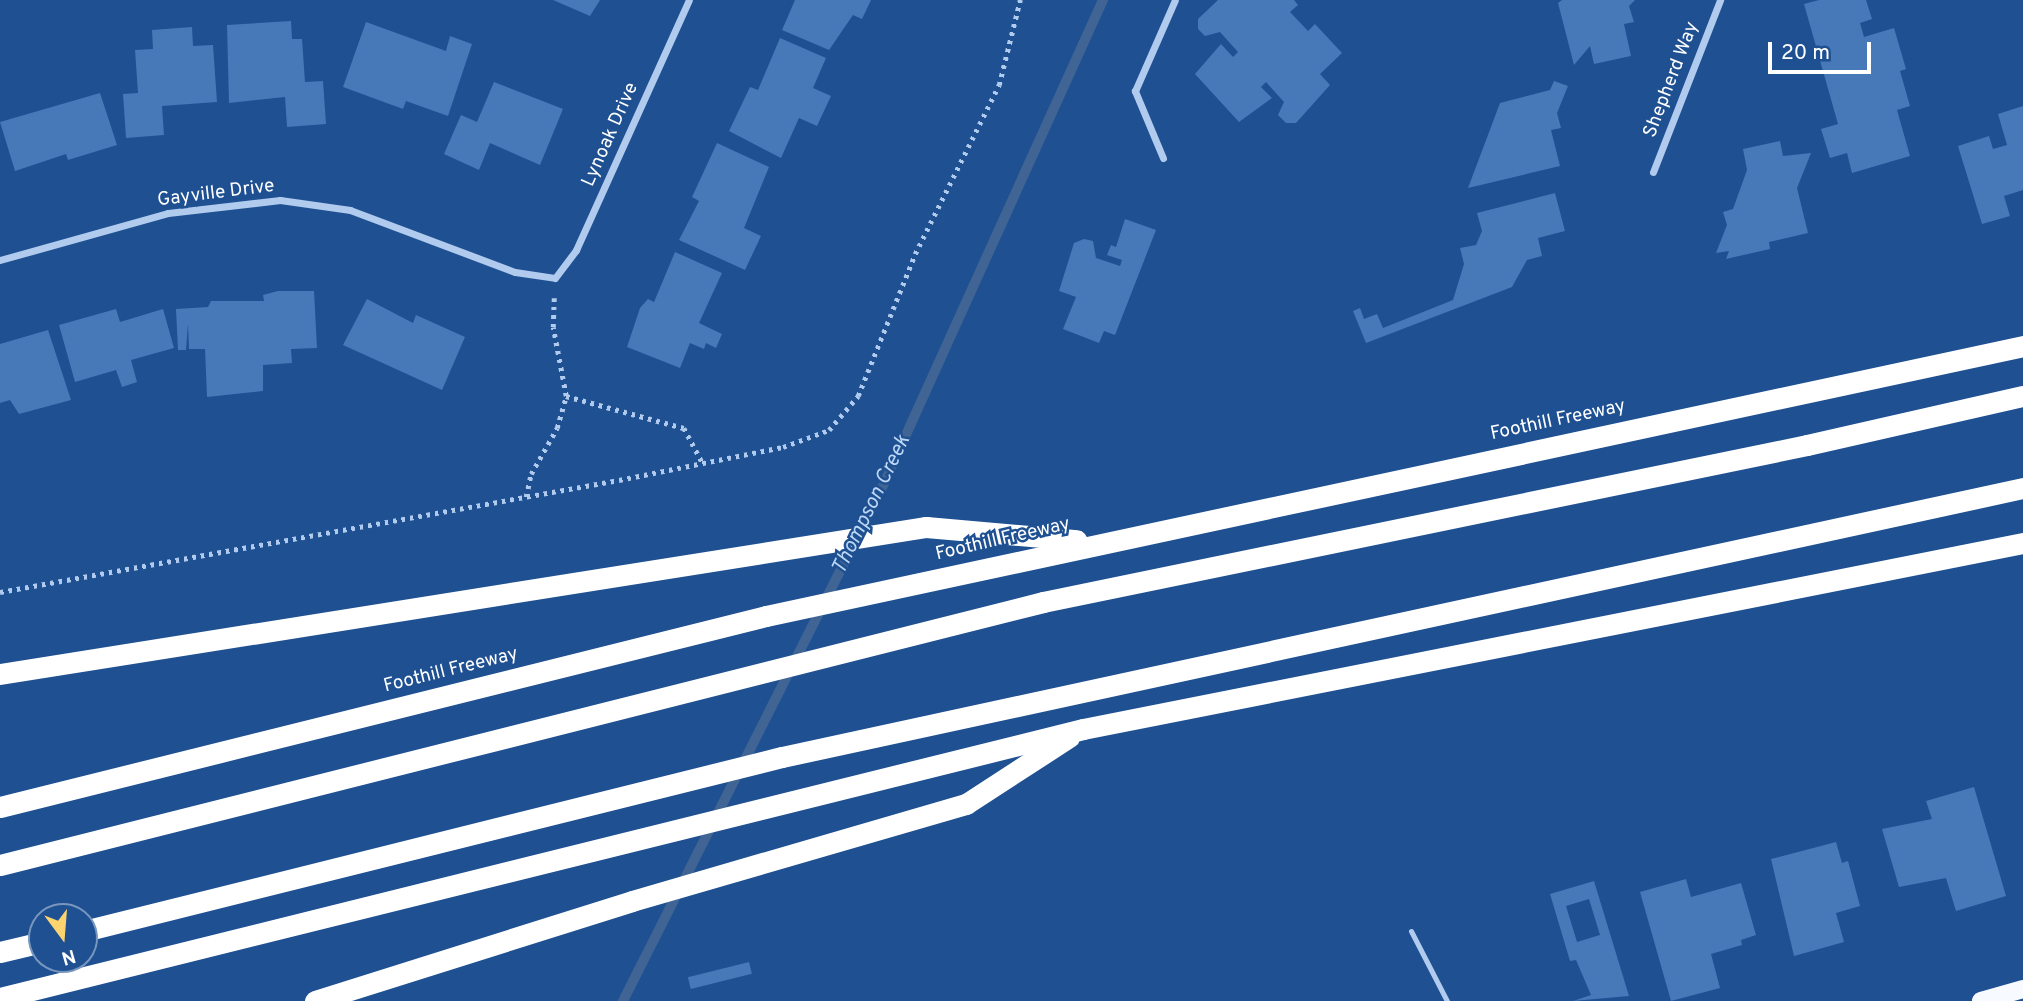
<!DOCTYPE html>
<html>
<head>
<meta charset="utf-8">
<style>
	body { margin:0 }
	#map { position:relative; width:2023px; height:1001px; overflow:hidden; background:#1e5092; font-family:Overpass,sans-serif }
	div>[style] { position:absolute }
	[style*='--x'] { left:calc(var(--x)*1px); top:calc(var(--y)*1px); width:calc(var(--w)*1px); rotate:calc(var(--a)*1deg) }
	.stream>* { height:10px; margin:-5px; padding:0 5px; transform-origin:5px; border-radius:5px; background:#406493 }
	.building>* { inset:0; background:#4779b9; transform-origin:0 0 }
	.path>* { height:4.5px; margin-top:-2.25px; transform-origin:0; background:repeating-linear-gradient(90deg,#b0cbee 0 3.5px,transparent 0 8.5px) }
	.service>* { height:5px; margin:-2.5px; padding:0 2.5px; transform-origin:2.5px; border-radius:2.5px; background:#b0cbee }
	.minor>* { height:7px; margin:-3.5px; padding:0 3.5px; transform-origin:3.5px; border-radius:3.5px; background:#b0cbee }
	.primary>* { height:18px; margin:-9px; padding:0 9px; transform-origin:9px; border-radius:9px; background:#f7faff }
	.motorway>* { height:21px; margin:-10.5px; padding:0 10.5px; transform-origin:10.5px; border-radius:10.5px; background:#fff }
	span { translate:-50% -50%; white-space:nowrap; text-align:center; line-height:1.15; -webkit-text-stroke:5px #1e5092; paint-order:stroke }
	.street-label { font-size:19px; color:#fff }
	.water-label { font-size:21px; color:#bcd6f5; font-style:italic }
	.north { position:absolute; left:28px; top:903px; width:70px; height:70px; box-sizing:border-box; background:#1e5092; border:2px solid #7896be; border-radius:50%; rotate:164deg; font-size:19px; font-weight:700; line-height:28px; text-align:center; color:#fff }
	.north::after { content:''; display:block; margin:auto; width:24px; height:32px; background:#fcd46f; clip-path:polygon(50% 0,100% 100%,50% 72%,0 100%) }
	.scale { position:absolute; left:1768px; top:42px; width:103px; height:32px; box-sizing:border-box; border:4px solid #fff; border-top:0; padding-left:9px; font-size:21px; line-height:24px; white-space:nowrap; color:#fff; -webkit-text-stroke:5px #1e5092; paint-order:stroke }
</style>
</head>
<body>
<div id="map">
	<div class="stream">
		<div style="--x:623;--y:1001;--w:572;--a:-63.21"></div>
		<div style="--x:881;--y:490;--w:538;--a:-65.63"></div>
	</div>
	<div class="building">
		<div style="clip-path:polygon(553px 0,600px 0,590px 16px)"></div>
		<div style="clip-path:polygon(795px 0,871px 0,862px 19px,853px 15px,829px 50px,782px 30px)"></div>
		<div style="clip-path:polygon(1218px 0,1294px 0,1298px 5px,1290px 12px,1308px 31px,1315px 24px,1342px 53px,1320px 74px,1330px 85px,1296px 123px,1286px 123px,1278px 115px,1284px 102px,1266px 82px,1261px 87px,1272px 98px,1239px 122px,1195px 74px,1221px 44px,1233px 57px,1238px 52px,1220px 32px,1205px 36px,1198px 29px,1198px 19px)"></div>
		<div style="clip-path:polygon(1562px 0,1635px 0,1629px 6px,1634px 22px,1624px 24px,1631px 56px,1594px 64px,1590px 46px,1574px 65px,1558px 3px)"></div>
		<div style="clip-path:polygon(1819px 0,1866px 0,1872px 19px,1860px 23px,1864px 37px,1894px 28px,1906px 69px,1900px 71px,1910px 106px,1897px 110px,1910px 156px,1852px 173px,1847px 153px,1830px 158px,1821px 129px,1838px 124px,1804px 4px)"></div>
		<div style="clip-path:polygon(291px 21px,292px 39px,302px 39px,305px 82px,323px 81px,326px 124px,287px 127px,285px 97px,229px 103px,227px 25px)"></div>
		<div style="clip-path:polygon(366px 22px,446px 51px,450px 36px,472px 44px,448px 116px,406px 101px,403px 109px,343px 87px)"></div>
		<div style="clip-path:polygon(192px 27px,193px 46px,213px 45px,217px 102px,162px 106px,164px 135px,126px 138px,123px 94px,138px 93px,135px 50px,153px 49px,152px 30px)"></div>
		<div style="clip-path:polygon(780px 38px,826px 58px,813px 88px,831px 96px,817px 126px,799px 118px,781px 158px,729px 131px,750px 87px,758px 90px)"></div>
		<div style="clip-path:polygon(1554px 81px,1568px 86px,1557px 113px,1561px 128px,1551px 130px,1560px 166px,1468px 188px,1500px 103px,1550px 90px)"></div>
		<div style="clip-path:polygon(494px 82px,563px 109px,540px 165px,490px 143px,479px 170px,444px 154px,461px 115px,477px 122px)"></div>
		<div style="clip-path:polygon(100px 93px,117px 145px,68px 160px,66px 154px,15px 171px,0 122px)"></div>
		<div style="clip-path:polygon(2023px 106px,2023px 190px,2004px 196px,2010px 216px,1982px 224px,1958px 146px,1989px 136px,1993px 149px,2007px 145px,1998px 114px)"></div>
		<div style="clip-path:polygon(1780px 141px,1783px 156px,1811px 153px,1797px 188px,1808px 233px,1769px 242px,1770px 249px,1726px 259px,1729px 251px,1716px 253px,1727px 225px,1723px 212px,1733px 209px,1747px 170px,1743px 149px)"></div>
		<div style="clip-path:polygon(717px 143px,769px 167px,744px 228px,761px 236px,745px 270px,679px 240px,699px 201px,692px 197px)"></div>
		<div style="clip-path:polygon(1555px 193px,1565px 231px,1538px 238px,1542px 256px,1527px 260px,1512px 287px,1366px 343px,1353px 311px,1360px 308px,1364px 319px,1377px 314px,1383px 328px,1453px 300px,1464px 264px,1460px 248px,1476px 245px,1482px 231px,1477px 213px)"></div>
		<div style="clip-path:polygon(1125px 219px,1156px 230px,1115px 335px,1104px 331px,1099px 343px,1063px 329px,1076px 297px,1059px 291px,1074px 243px,1084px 239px,1093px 241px,1096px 258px,1120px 266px,1122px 260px,1107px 255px,1111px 245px,1116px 247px)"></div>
		<div style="clip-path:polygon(675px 252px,722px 273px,699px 323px,722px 334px,716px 348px,706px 343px,704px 349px,690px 343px,680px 368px,627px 347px,640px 308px,648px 299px,654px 302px)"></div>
		<div style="clip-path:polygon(278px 291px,314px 291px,317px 348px,291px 349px,292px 363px,263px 365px,263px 391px,207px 397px,205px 349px,189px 349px,188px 324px,186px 350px,178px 350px,176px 309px,208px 307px,211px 301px,264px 301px,263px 295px)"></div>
		<div style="clip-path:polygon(367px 299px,413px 323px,416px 315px,465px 337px,442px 390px,343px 345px)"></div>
		<div style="clip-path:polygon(116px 309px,120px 322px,163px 309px,174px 348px,131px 360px,137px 382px,122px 387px,116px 370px,75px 382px,59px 325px)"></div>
		<div style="clip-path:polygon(48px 330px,71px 400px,19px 414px,10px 400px,0 403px,0 344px)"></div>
		<div style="clip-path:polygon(1974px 787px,2006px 896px,1956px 911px,1946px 878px,1899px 887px,1882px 829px,1932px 819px,1926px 801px)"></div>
		<div style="clip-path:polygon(1836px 842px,1842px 863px,1848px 861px,1860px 906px,1836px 913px,1844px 942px,1794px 956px,1771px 859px)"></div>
		<div style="clip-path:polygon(1686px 879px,1691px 897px,1741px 883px,1756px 935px,1741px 940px,1742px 945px,1711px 954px,1720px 988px,1671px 1001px,1640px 892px)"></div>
		<div style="clip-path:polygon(evenodd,1594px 881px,1629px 996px,1573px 1001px,1591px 995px,1576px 960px,1570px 961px,1550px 894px,1594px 881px,1589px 899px,1600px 935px,1577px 942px,1566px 906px,1589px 899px)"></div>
		<div style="left:749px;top:962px;width:12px;height:63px;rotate:76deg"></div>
	</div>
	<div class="path">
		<div style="--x:566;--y:396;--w:122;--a:15.2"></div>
		<div style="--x:684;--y:428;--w:40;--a:62"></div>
		<div style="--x:526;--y:497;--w:24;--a:-78"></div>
		<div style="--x:531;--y:474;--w:53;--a:-60.5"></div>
		<div style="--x:557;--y:428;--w:33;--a:-74"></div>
		<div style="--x:566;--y:396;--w:70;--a:-100.7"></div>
		<div style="--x:553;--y:327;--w:29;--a:-88"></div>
		<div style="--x:0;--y:592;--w:629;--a:-10.26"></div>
		<div style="--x:619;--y:480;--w:167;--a:-11.4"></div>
		<div style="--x:783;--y:447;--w:49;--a:-20.3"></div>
		<div style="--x:829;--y:430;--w:45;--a:-49.5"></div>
		<div style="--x:858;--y:396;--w:153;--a:-68.1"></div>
		<div style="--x:915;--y:254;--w:189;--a:-63.6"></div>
		<div style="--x:999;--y:85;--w:88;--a:-76.1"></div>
	</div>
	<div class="service">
		<div style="--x:1411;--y:931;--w:79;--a:62.8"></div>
	</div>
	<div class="minor">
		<div style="--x:1163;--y:158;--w:73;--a:-112.7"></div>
		<div style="--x:1135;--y:91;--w:99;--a:-66.3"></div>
		<div style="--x:1653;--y:172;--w:185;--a:-68.7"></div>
		<div style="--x:0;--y:260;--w:174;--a:-15.6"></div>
		<div style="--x:168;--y:213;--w:113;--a:-6.6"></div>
		<div style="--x:280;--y:200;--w:71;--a:8.1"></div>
		<div style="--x:350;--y:210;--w:176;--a:20.6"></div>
		<div style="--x:515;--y:272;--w:40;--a:8.5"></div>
		<div style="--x:555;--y:278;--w:35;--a:-53"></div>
		<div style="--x:576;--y:250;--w:274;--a:-65.7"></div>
	</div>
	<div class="primary">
		<div style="--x:1981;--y:1001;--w:44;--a:-15.9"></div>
	</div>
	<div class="motorway">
		<div style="--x:0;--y:674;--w:938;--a:-9.02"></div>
		<div style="--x:926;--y:527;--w:151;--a:5"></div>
		<div style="--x:0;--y:807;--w:789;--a:-14"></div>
		<div style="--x:766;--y:616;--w:1286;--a:-12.12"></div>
		<div style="--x:0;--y:865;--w:1076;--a:-14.15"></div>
		<div style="--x:1043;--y:602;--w:780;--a:-11.61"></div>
		<div style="--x:1807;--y:445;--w:221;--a:-12.8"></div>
		<div style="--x:84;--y:931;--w:719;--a:-14"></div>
		<div style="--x:782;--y:757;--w:1270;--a:-12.23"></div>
		<div style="--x:0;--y:952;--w:43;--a:-13.4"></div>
		<div style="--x:0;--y:998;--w:1116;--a:-13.95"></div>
		<div style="--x:1083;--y:729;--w:958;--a:-11.19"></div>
		<div style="--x:315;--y:1001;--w:332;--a:-17.5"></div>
		<div style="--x:632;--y:901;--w:348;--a:-16.2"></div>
		<div style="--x:966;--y:804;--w:123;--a:-33"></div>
	</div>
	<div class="street-label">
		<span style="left:1672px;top:80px;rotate:-69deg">Shepherd Way</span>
		<span style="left:611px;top:135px;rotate:-66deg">Lynoak Drive</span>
		<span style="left:216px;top:194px;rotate:-7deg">Gayville Drive</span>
		<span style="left:1558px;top:421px;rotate:-12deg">Foothill Freeway</span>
		<span style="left:1003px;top:540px;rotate:-13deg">Foothill Freeway</span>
		<span style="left:451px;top:671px;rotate:-14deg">Foothill Freeway</span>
	</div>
	<div class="water-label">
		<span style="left:872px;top:505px;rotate:-64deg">Thompson Creek</span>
	</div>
	<div class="north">N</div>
	<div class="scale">20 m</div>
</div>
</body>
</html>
